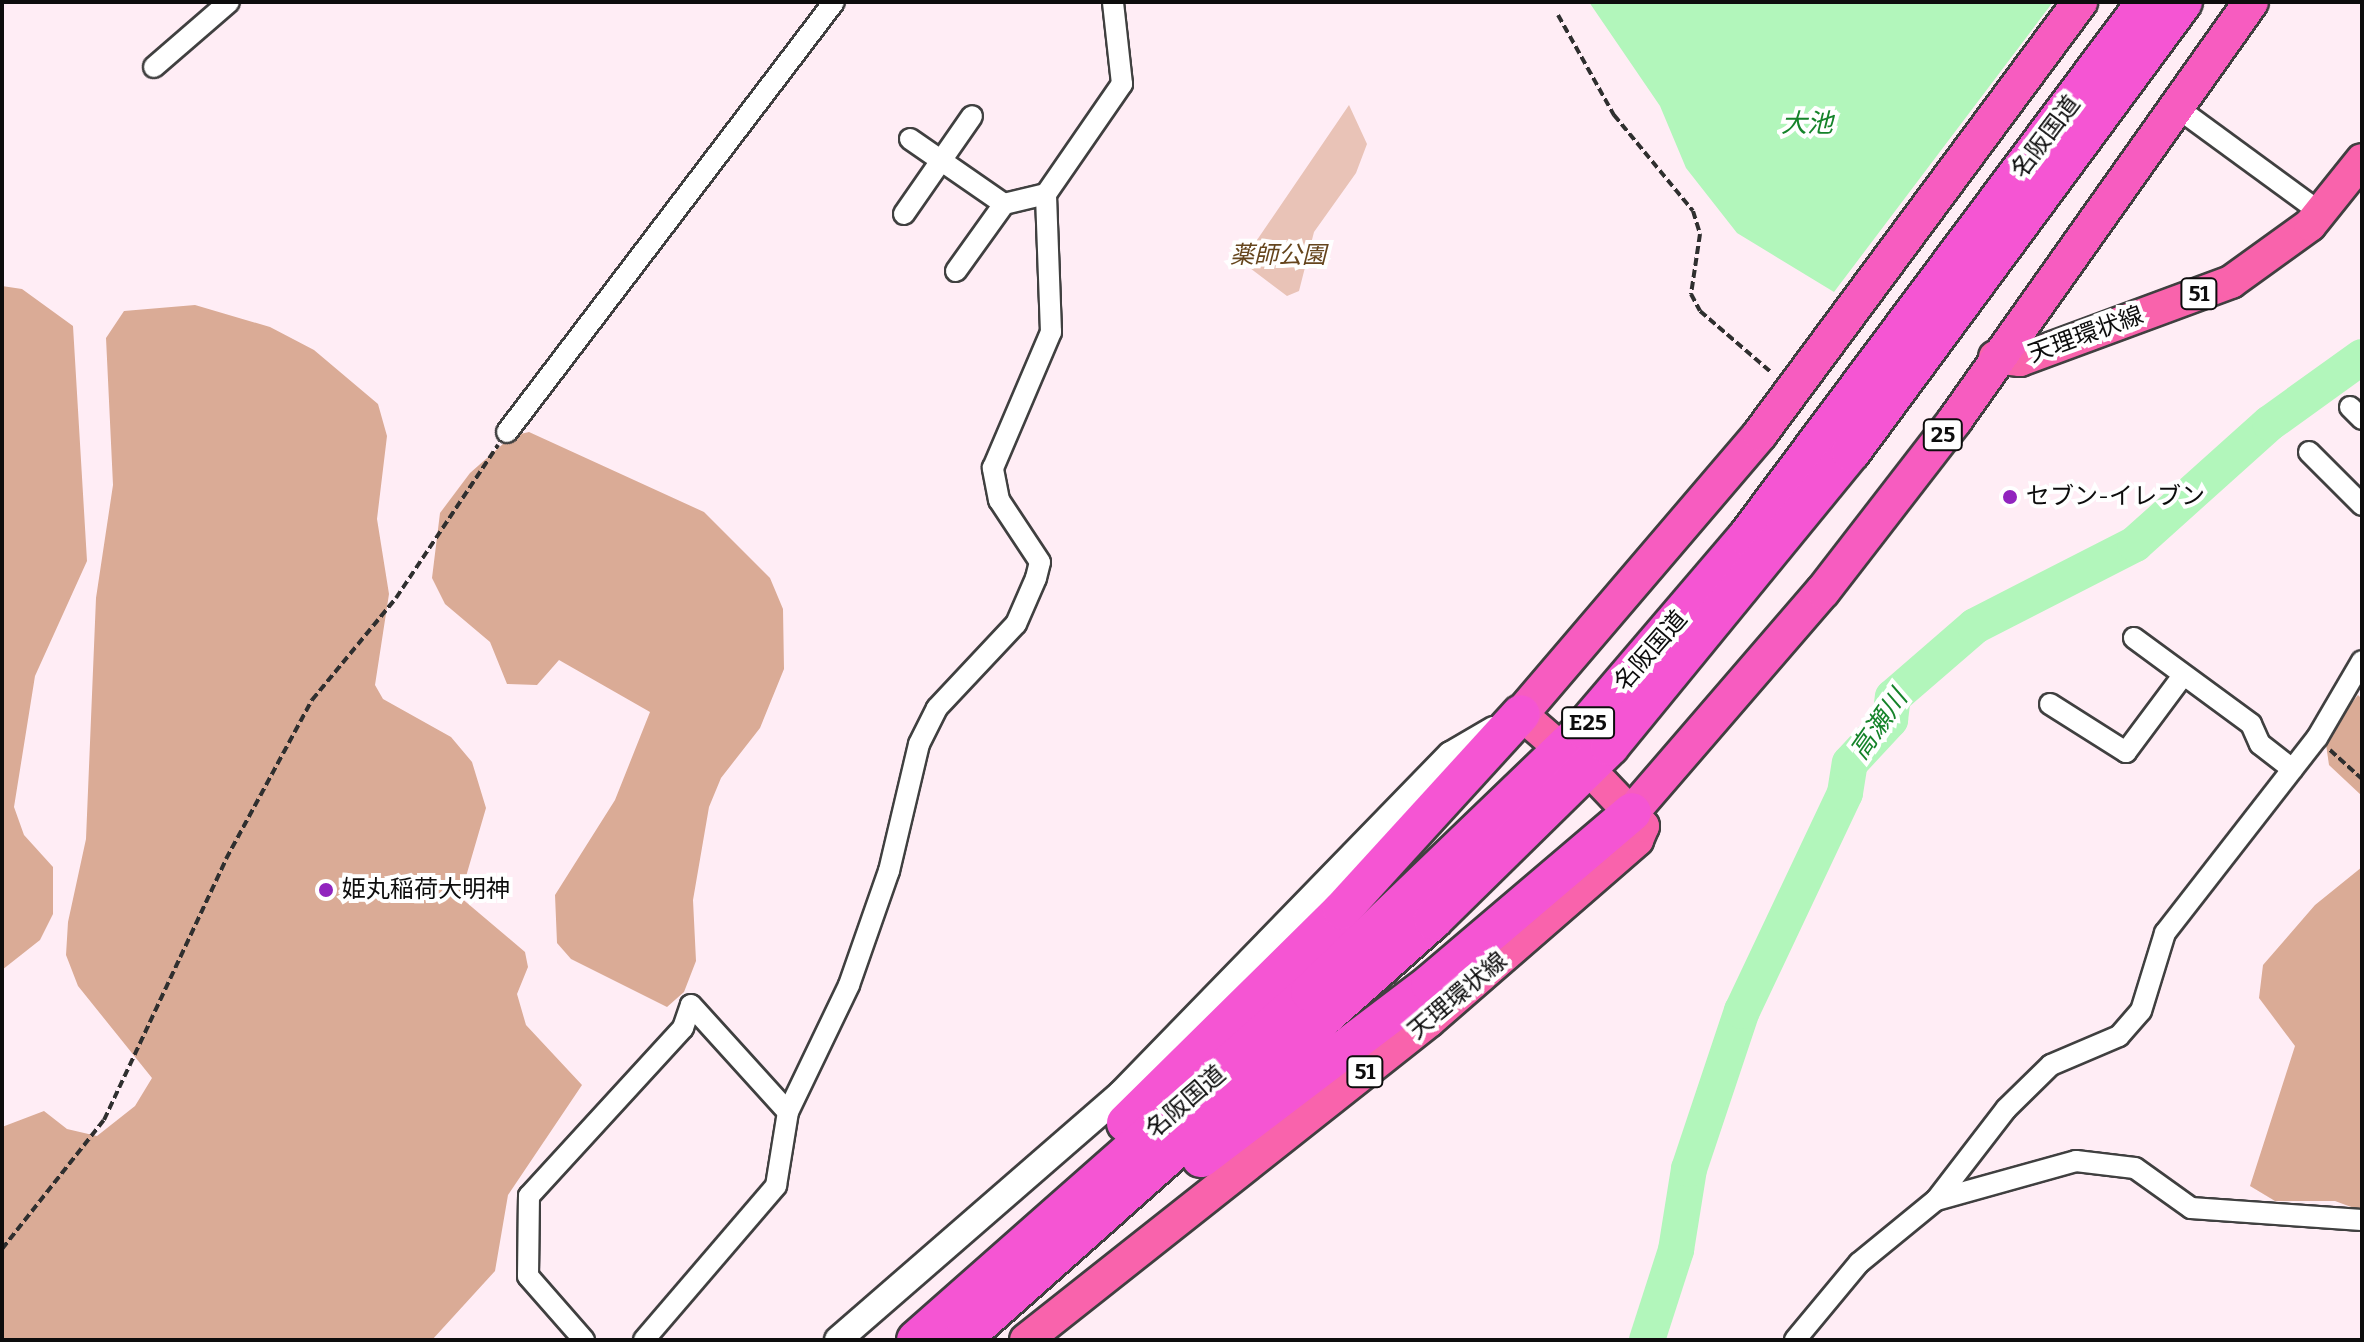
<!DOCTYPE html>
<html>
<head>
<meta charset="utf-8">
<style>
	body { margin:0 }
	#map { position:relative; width:2364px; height:1342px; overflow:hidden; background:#ffedf5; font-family:Bitter,"Noto Sans JP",serif }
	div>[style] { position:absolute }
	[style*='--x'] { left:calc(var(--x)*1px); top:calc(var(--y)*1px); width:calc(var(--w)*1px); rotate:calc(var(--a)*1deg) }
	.green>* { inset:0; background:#e9c3b7 }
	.forest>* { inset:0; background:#daab96 }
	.water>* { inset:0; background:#b2f6bb }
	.river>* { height:36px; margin:-18px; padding:0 18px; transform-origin:18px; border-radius:18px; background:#b2f6bb }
	.path>* { height:4px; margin-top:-2px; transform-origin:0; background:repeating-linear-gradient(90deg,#2f2f2f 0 8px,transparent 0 12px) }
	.roads { filter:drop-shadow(2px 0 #404040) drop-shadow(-2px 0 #404040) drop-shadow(0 2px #404040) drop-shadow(0 -2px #404040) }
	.minor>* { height:20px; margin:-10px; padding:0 10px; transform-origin:10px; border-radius:10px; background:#fff }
	.tertiary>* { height:26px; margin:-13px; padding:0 13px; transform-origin:13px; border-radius:13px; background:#fff }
	.primary>* { height:32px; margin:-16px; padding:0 16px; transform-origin:16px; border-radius:16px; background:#f963ac }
	.trunk>* { height:34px; margin:-17px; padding:0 17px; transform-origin:17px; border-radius:17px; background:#f75cc0 }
	.motorway>* { height:38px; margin:-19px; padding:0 19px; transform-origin:19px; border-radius:19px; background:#f555d3 }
	.dots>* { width:22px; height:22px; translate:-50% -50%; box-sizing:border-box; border:4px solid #fff; border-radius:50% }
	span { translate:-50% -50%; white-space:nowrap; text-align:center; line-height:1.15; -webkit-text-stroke:8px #fff; paint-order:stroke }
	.shield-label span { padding:2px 6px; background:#fff; border:2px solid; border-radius:6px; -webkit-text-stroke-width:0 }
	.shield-label { font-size:22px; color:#0d0d0d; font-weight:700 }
	.street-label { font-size:24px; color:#0d0d0d }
	.park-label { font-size:24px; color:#65451d; font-style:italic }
	.poi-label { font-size:24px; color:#0d0d0d }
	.left { translate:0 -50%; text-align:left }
	.water-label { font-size:26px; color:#15832a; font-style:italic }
	.frame { position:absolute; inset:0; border:4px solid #0d0d0d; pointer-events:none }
</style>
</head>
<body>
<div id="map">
	<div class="green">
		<div style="clip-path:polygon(1349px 105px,1367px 144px,1356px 173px,1314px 232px,1299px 291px,1287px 296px,1242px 262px)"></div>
	</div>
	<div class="forest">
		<div style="clip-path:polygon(2px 286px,22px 289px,73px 326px,87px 561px,35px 676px,14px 807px,24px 835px,53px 867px,53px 914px,40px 940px,2px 970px)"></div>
		<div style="clip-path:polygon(195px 305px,270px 327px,314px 350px,378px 404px,387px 436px,377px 519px,389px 594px,375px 685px,383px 699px,451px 737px,472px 762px,486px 808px,460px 897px,525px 952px,528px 967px,517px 994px,526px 1025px,582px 1085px,508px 1195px,495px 1271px,432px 1340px,2px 1340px,2px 1127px,44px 1111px,67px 1129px,97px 1136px,135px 1106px,152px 1078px,78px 986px,66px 955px,68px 922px,86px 839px,96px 598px,113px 485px,106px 338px,124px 311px)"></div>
		<div style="clip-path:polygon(529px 432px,704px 512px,770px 578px,783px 609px,784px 669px,760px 728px,721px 778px,709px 807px,693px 900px,696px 961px,684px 992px,667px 1007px,571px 959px,557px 943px,555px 895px,615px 800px,650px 712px,559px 660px,537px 685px,507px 684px,490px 642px,445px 604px,432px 578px,440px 513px,470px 473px,512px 436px)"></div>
		<div style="clip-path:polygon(2358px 695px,2362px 699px,2362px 796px,2329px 765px,2325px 737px)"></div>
		<div style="clip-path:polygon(2362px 867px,2362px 1211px,2335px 1201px,2275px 1201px,2250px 1186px,2295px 1046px,2259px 998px,2263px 965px,2315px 905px)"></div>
	</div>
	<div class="water">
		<div style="clip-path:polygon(1589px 2px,2053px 2px,1834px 292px,1737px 233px,1686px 168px,1660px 106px)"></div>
	</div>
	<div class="river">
		<div style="--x:1647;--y:1340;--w:95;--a:-72.1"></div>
		<div style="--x:1676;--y:1250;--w:82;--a:-80.9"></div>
		<div style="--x:1689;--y:1169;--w:167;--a:-71.5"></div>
		<div style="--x:1742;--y:1011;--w:241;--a:-64.7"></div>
		<div style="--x:1845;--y:793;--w:30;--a:-81"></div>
		<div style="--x:1850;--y:763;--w:59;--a:-47.1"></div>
		<div style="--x:1890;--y:720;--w:23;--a:-83"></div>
		<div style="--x:1893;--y:697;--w:108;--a:-40.9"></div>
		<div style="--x:1975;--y:626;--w:180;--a:-27.1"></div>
		<div style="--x:2135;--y:544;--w:181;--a:-41.9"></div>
		<div style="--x:2270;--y:423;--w:113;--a:-35.7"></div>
	</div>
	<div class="path">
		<div style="--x:1558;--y:15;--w:115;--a:60.8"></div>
		<div style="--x:1614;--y:115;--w:124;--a:50.5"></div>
		<div style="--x:1693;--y:211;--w:24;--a:73"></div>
		<div style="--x:1700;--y:234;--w:61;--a:98.5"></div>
		<div style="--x:1691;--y:294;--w:19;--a:62"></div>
		<div style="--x:1700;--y:311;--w:95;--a:40.7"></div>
		<div style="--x:2330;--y:750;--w:43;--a:42.2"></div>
		<div style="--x:2;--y:1249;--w:164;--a:-51.7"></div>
		<div style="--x:104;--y:1120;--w:288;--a:-64.9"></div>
		<div style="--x:226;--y:859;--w:181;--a:-61.6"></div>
		<div style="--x:312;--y:700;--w:132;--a:-50.5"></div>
		<div style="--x:396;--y:598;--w:184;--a:-56.3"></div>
	</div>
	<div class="roads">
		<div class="minor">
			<div style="--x:154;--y:67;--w:99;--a:-40.9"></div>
			<div style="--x:2175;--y:106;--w:180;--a:36.2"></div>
			<div style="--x:910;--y:139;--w:114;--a:34.7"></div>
			<div style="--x:1004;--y:204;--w:43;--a:-13.4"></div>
			<div style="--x:904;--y:214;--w:119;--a:-55.2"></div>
			<div style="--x:956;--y:271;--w:82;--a:-54.4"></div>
			<div style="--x:2350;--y:407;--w:17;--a:45"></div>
			<div style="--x:507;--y:432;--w:540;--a:-52.75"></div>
			<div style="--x:2309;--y:452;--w:75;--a:45"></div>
			<div style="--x:2134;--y:638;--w:145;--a:36.3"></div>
			<div style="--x:2251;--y:724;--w:22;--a:66"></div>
			<div style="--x:2260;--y:744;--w:41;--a:38"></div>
			<div style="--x:2050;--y:704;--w:90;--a:32.3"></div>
			<div style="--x:2126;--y:752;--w:94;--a:-53.3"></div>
			<div style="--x:1936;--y:1200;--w:145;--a:-15.6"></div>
			<div style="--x:2076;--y:1161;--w:59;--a:6.8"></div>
			<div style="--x:2135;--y:1168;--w:69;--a:35.5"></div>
			<div style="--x:2191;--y:1208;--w:171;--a:4"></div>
			<div style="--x:584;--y:1340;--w:85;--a:-131.2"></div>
			<div style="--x:528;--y:1276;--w:80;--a:-89.3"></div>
			<div style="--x:529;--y:1196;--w:228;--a:-47.5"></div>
			<div style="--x:683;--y:1028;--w:24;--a:-71"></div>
			<div style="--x:691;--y:1005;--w:144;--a:47.8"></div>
			<div style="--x:644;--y:1340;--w:203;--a:-49.4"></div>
			<div style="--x:776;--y:1186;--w:75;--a:-80.8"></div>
			<div style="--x:788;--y:1112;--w:141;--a:-64.3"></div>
			<div style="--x:849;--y:985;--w:121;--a:-70.7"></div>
			<div style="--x:889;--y:871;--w:130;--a:-76.7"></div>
			<div style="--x:919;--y:744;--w:40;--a:-63.4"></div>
			<div style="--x:937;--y:708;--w:115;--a:-46.8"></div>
			<div style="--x:1016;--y:624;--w:50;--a:-66.5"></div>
			<div style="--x:1036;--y:578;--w:16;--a:-76"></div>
			<div style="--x:1040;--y:562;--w:74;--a:-123.5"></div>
			<div style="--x:999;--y:500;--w:33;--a:-101"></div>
			<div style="--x:993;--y:468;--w:148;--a:-66.9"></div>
			<div style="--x:1051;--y:332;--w:138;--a:-92.1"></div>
			<div style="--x:1046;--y:194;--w:134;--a:-55.4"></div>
			<div style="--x:1122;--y:84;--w:82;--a:-96.3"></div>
			<div style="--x:1795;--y:1340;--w:100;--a:-50.3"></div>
			<div style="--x:1859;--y:1263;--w:99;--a:-39.3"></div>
			<div style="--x:1936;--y:1200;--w:115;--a:-52.4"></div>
			<div style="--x:2006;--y:1109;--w:63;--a:-44.4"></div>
			<div style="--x:2051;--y:1065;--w:74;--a:-23.1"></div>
			<div style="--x:2119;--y:1036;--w:33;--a:-49"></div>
			<div style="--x:2141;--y:1011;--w:82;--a:-72.9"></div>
			<div style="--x:2165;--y:933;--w:247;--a:-52.1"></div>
			<div style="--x:2317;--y:738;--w:89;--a:-59.7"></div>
		</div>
		<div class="tertiary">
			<div style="--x:838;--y:1340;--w:375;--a:-41"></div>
			<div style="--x:1121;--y:1094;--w:473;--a:-45.8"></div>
			<div style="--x:1451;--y:755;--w:50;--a:-30.2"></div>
		</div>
		<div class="primary">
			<div style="--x:1995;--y:357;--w:25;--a:7"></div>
			<div style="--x:2020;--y:360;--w:225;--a:-20.3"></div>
			<div style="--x:2231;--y:282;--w:97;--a:-35.8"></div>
			<div style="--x:2310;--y:225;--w:83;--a:-51.3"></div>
			<div style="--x:1521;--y:714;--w:37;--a:41"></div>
			<div style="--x:1026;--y:1340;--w:514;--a:-38.36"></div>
			<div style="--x:1429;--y:1021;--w:276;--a:-41"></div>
			<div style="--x:1637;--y:840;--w:15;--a:-67"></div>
			<div style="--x:1643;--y:826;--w:59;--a:-133.6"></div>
		</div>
		<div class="trunk">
			<div style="--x:1521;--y:714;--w:368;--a:-49.5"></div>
			<div style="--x:1760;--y:434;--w:538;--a:-53.47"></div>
			<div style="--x:1632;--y:812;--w:292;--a:-49.2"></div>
			<div style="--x:1823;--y:591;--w:216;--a:-52.3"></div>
			<div style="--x:1955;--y:420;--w:512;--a:-54.7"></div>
		</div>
		<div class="motorway">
			<div style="--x:1126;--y:1123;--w:303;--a:-44.6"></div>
			<div style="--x:1342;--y:910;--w:265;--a:-47.6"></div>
			<div style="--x:1201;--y:1158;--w:288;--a:-37.2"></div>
			<div style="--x:1430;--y:984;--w:265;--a:-40.4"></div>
			<div style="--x:916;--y:1340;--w:526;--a:-41.45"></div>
			<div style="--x:1310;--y:992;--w:379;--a:-43.9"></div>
			<div style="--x:1583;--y:729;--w:253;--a:-49.5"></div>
			<div style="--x:1747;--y:537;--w:667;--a:-53.28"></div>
			<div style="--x:961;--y:1340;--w:632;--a:-41.66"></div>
			<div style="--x:1433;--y:920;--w:248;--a:-44.5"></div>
			<div style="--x:1610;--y:746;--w:380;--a:-50.7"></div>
			<div style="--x:1851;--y:452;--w:559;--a:-53.58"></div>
		</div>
	</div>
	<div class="dots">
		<div style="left:2010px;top:497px;background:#9124be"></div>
		<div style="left:326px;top:890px;background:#9124be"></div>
	</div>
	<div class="shield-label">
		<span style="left:2199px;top:294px">51</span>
		<span style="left:1943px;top:435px">25</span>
		<span style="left:1588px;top:723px">E25</span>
		<span style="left:1365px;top:1072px">51</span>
	</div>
	<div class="street-label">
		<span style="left:2046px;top:137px;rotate:-53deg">名阪国道</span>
		<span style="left:2086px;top:335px;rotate:-20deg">天理環状線</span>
		<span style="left:1651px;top:651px;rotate:-49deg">名阪国道</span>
		<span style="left:1458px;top:996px;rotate:-40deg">天理環状線</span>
		<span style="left:1186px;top:1102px;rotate:-41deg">名阪国道</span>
	</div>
	<div class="park-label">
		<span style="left:1278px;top:256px">薬師公園</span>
	</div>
	<div class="poi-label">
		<span class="left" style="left:2026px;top:497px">セブン-イレブン</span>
		<span class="left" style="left:342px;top:890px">姫丸稲荷大明神</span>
	</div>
	<div class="water-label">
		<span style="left:1807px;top:124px">大池</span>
		<span style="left:1879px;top:725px;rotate:-55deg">高瀬川</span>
	</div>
	<div class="frame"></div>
</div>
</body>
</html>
